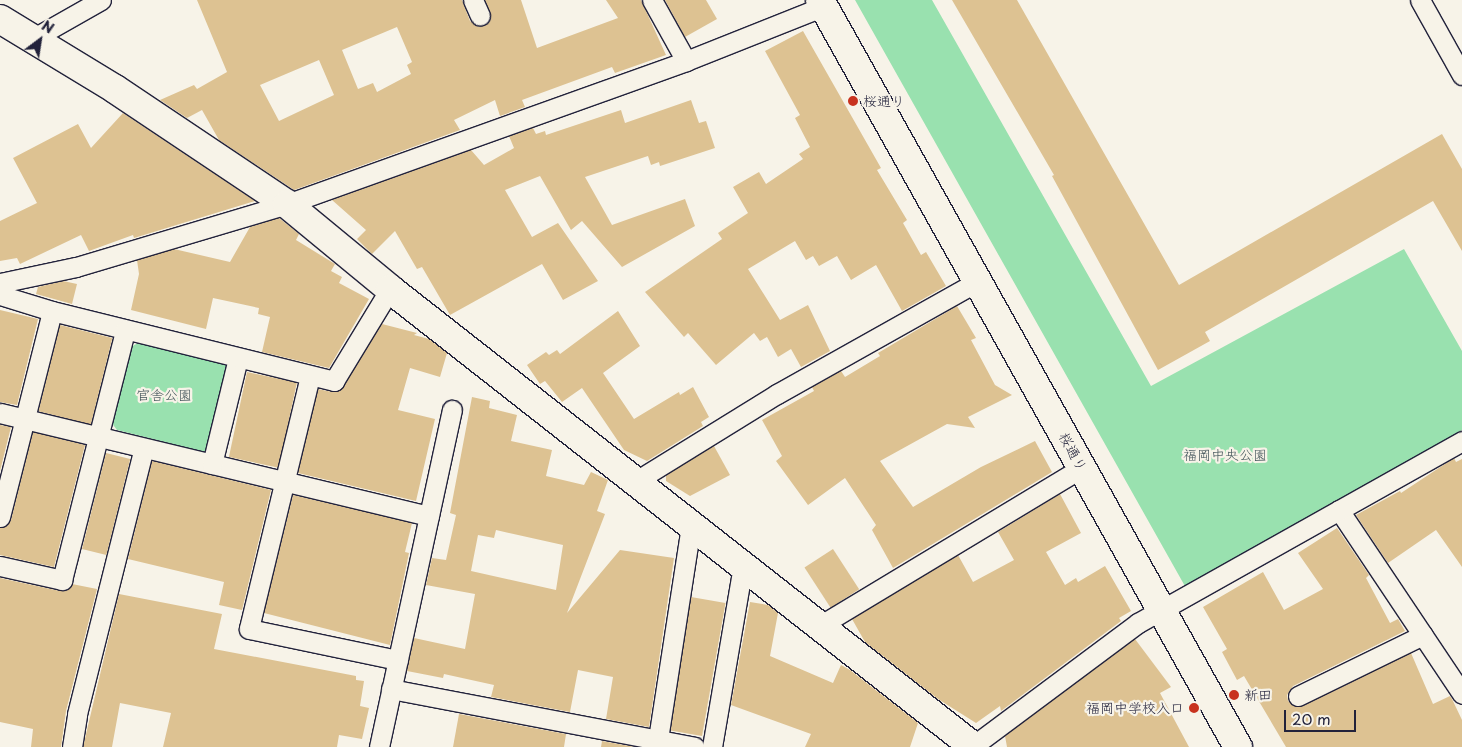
<!DOCTYPE html>
<html>
<head>
<meta charset="utf-8">
<style>
	body { margin:0 }
	#map { position:relative; width:1462px; height:747px; overflow:hidden; background:#f7f3e8; font-family:"Playpen Sans","Klee One",sans-serif }
	div>[style] { position:absolute }
	[style*='--x'] { left:calc(var(--x)*1px); top:calc(var(--y)*1px); width:calc(var(--w)*1px); rotate:calc(var(--a)*1deg) }
	.green>* { inset:0; background:#99e1af }
	.building>* { inset:0; background:#ddc292; transform-origin:0 0 }
	.roads { filter:drop-shadow(1px 0 #22223b) drop-shadow(-1px 0 #22223b) drop-shadow(0 1px #22223b) drop-shadow(0 -1px #22223b) }
	.street>* { height:19px; margin:-9.5px; padding:0 9.5px; transform-origin:9.5px; border-radius:9.5px; background:#f7f3e8 }
	.secondary>* { height:28px; margin:-14px; padding:0 14px; transform-origin:14px; border-radius:14px; background:#f7f3e8 }
	.dots>* { width:14px; height:14px; translate:-50% -50%; box-sizing:border-box; border:2px solid #f7f3e8; border-radius:50% }
	span { translate:-50% -50%; white-space:nowrap; text-align:center; line-height:1.15; -webkit-text-stroke:4.5px #f7f3e8; paint-order:stroke }
	.poi-label { font-size:14px; color:#22223b }
	.left { translate:0 -50%; text-align:left }
	.right { translate:-100% -50%; text-align:right }
	.park-label { font-size:14px; color:#405258 }
	.street-label { font-size:14px; color:#22223b }
	.north { position:absolute; left:15px; top:15px; width:50px; height:50px; -webkit-text-stroke:4px #f7f3e8; paint-order:stroke; rotate:31deg; font-size:14px; font-weight:700; line-height:20px; text-align:center; color:#22223b }
	.north::after { content:''; display:block; margin:auto; width:18px; height:22px; background:#22223b; clip-path:polygon(50% 0,100% 100%,50% 72%,0 100%) }
	.scale { position:absolute; left:1284px; top:710px; width:72px; height:22px; box-sizing:border-box; border:2px solid #22223b; border-top:0; padding-left:6px; font-size:15px; line-height:18px; white-space:nowrap; color:#22223b; -webkit-text-stroke:4px #f7f3e8; paint-order:stroke }
</style>
</head>
<body>
<div id="map">
	<div class="green">
		<div style="clip-path:polygon(855px 0,932px 0,1151px 386px,1404px 249px,1462px 351px,1462px 430px,1186px 588px)"></div>
		<div style="clip-path:polygon(138px 343px,228px 365px,209px 448px,204px 452px,117px 430px,111px 422px,129px 348px)"></div>
	</div>
	<div class="building">
		<div style="clip-path:polygon(evenodd,197px 0,462px 0,470px 21px,479px 27px,489px 23px,491px 18px,485px 0,521px 0,537px 48px,618px 18px,606px 0,641px 0,666px 55px,615px 73px,612px 67px,522px 100px,525px 107px,500px 116px,495px 100px,454px 120px,460px 130px,294px 190px,219px 140px,202px 110px,187px 118px,160px 100px,194px 85px,197px 89px,227px 72px,197px 0,397px 27px,412px 62px,407px 65px,411px 74px,377px 92px,373px 83px,358px 89px,342px 50px,397px 27px,197px 0,319px 60px,334px 95px,279px 121px,260px 85px,319px 60px)"></div>
		<div style="clip-path:polygon(665px 0,706px 0,717px 19px,685px 37px)"></div>
		<div style="clip-path:polygon(952px 0,1017px 0,1179px 285px,1442px 134px,1462px 169px,1462px 251px,1433px 201px,1205px 332px,1210px 341px,1158px 370px,1052px 176px,1054px 175px)"></div>
		<div style="clip-path:polygon(803px 31px,881px 168px,877px 170px,907px 220px,903px 223px,921px 255px,926px 252px,946px 286px,902px 311px,876px 265px,851px 280px,837px 256px,819px 266px,813px 256px,806px 260px,795px 241px,748px 269px,780px 320px,808px 305px,830px 351px,801px 367px,791px 349px,778px 357px,767px 337px,760px 341px,754px 333px,716px 365px,688px 333px,684px 337px,645px 292px,722px 239px,718px 233px,748px 213px,733px 187px,759px 172px,766px 184px,803px 159px,799px 154px,810px 147px,795px 118px,800px 115px,765px 51px)"></div>
		<div style="clip-path:polygon(691px 100px,699px 123px,706px 121px,715px 148px,660px 166px,659px 162px,651px 165px,648px 156px,585px 177px,612px 225px,685px 199px,695px 226px,622px 267px,582px 221px,571px 230px,540px 176px,505px 190px,532px 237px,558px 223px,598px 281px,563px 300px,542px 264px,450px 315px,422px 267px,417px 269px,395px 231px,372px 254px,357px 239px,366px 230px,332px 200px,471px 150px,484px 165px,514px 148px,509px 136px,533px 128px,536px 134px,545px 131px,546px 135px,621px 110px,625px 123px)"></div>
		<div style="clip-path:polygon(123px 113px,255px 201px,134px 238px,133px 235px,89px 251px,81px 235px,20px 264px,17px 258px,0 261px,0 221px,37px 203px,13px 158px,78px 124px,91px 148px)"></div>
		<div style="clip-path:polygon(279px 218px,299px 234px,296px 240px,335px 264px,331px 271px,342px 277px,339px 283px,369px 299px,329px 368px,262px 352px,270px 317px,258px 314px,259px 308px,213px 298px,206px 329px,131px 310px,139px 274px,137px 260px,174px 249px,230px 262px,250px 227px)"></div>
		<div style="clip-path:polygon(63px 281px,77px 284px,72px 304px,36px 294px,38px 287px)"></div>
		<div style="clip-path:polygon(957px 306px,976px 338px,971px 340px,995px 385px,1012px 395px,968px 417px,975px 428px,947px 424px,880px 461px,913px 507px,981px 467px,1035px 441px,1052px 472px,893px 568px,872px 530px,876px 525px,845px 478px,808px 505px,776px 461px,782px 456px,762px 420px,814px 391px,812px 387px,841px 371px,845px 377px,880px 356px,878px 353px)"></div>
		<div style="clip-path:polygon(0 310px,38px 319px,17px 405px,0 402px)"></div>
		<div style="clip-path:polygon(618px 311px,640px 346px,603px 373px,634px 419px,679px 392px,680px 395px,693px 387px,709px 417px,701px 422px,703px 426px,647px 461px,624px 450px,582px 388px,562px 402px,545px 381px,540px 384px,527px 365px,546px 352px,549px 355px,557px 350px,560px 354px)"></div>
		<div style="clip-path:polygon(382px 324px,417px 333px,414px 335px,429px 339px,447px 353px,440px 377px,410px 368px,398px 410px,435px 419px,416px 501px,298px 473px,318px 389px,332px 392px,343px 387px)"></div>
		<div style="left:60px;top:325px;width:54px;height:89px;rotate:14deg"></div>
		<div style="left:247px;top:372px;width:51px;height:87px;rotate:12deg"></div>
		<div style="clip-path:polygon(evenodd,472px 397px,490px 401px,489px 408px,517px 415px,511px 441px,552px 450px,546px 476px,584px 485px,591px 472px,608px 480px,597px 511px,605px 514px,567px 613px,620px 550px,674px 558px,649px 727px,606px 719px,613px 677px,578px 670px,570px 712px,491px 697px,494px 685px,444px 674px,443px 678px,407px 671px,414px 638px,465px 649px,475px 594px,426px 585px,432px 558px,446px 560px,456px 515px,450px 513px,472px 397px,496px 530px,563px 545px,556px 590px,471px 571px,478px 535px,494px 538px,496px 530px)"></div>
		<div style="clip-path:polygon(0 425px,11px 427px,0 471px)"></div>
		<div style="clip-path:polygon(33px 432px,85px 445px,54px 567px,0 555px,0 528px,11px 520px)"></div>
		<div style="clip-path:polygon(714px 446px,730px 475px,690px 496px,666px 481px,666px 475px)"></div>
		<div style="left:106px;top:453px;width:25px;height:99px;rotate:14deg"></div>
		<div style="clip-path:polygon(1454px 458px,1456px 462px,1462px 459px,1462px 567px,1436px 530px,1388px 563px,1356px 515px,1400px 491px,1401px 493px)"></div>
		<div style="clip-path:polygon(152px 461px,271px 490px,242px 610px,219px 605px,224px 582px,128px 559px)"></div>
		<div style="clip-path:polygon(1060px 494px,1081px 533px,1046px 552px,1065px 585px,1076px 578px,1078px 582px,1105px 566px,1131px 611px,1119px 618px,1121px 621px,1001px 711px,1000px 706px,976px 723px,938px 699px,865px 642px,852px 619px,958px 555px,973px 582px,1014px 560px,998px 532px)"></div>
		<div style="clip-path:polygon(293px 495px,412px 523px,405px 552px,409px 553px,390px 645px,264px 613px)"></div>
		<div style="clip-path:polygon(1337px 528px,1369px 575px,1366px 578px,1390px 623px,1398px 619px,1405px 631px,1293px 686px,1287px 695px,1288px 701px,1297px 707px,1303px 706px,1411px 653px,1433px 704px,1450px 696px,1452px 699px,1462px 720px,1462px 747px,1286px 747px,1244px 676px,1237px 680px,1222px 652px,1227px 649px,1203px 607px,1263px 572px,1284px 610px,1323px 589px,1298px 553px)"></div>
		<div style="left:833px;top:549px;width:48px;height:34px;rotate:57deg"></div>
		<div style="clip-path:polygon(0 578px,60px 591px,66px 591px,72px 584px,97px 589px,66px 711px,61px 747px,31px 747px,33px 729px,0 722px)"></div>
		<div style="clip-path:polygon(119px 594px,222px 614px,214px 649px,356px 676px,356px 680px,364px 681px,360px 706px,369px 708px,362px 739px,339px 735px,337px 747px,163px 747px,171px 713px,120px 703px,112px 747px,83px 747px)"></div>
		<div style="left:691px;top:597px;width:35px;height:135px;rotate:10deg"></div>
		<div style="clip-path:polygon(750px 602px,768px 605px,778px 613px,770px 656px,833px 683px,841px 665px,850px 670px,918px 723px,910px 747px,805px 747px,811px 734px,731px 705px)"></div>
		<div style="clip-path:polygon(1135px 639px,1171px 687px,1160px 693px,1189px 747px,1007px 747px,1005px 736px)"></div>
		<div style="clip-path:polygon(459px 714px,566px 734px,564px 747px,453px 747px)"></div>
		<div style="clip-path:polygon(602px 741px,635px 747px,601px 747px)"></div>
	</div>
	<div class="roads">
		<div class="street">
			<div style="--x:473;--y:0;--w:17;--a:66"></div>
			<div style="--x:652;--y:0;--w:70;--a:60.9"></div>
			<div style="--x:1420;--y:0;--w:86;--a:60.8"></div>
			<div style="--x:34;--y:38;--w:77;--a:-29.6"></div>
			<div style="--x:0;--y:283;--w:78;--a:-11.9"></div>
			<div style="--x:76;--y:267;--w:220;--a:-16.6"></div>
			<div style="--x:287;--y:204;--w:424;--a:-19.7"></div>
			<div style="--x:686;--y:61;--w:149;--a:-21.7"></div>
			<div style="--x:0;--y:295;--w:54;--a:17.1"></div>
			<div style="--x:310;--y:376;--w:260;--a:103.6"></div>
			<div style="--x:249;--y:629;--w:152;--a:11.8"></div>
			<div style="--x:0;--y:413;--w:441;--a:13.5"></div>
			<div style="--x:212;--y:464;--w:109;--a:-76.2"></div>
			<div style="--x:636;--y:481;--w:166;--a:-31.7"></div>
			<div style="--x:777;--y:394;--w:231;--a:-29.3"></div>
			<div style="--x:1339;--y:510;--w:221;--a:56.2"></div>
			<div style="--x:0;--y:517;--w:212;--a:-75.8"></div>
			<div style="--x:52;--y:311;--w:291;--a:13.9"></div>
			<div style="--x:334;--y:381;--w:108;--a:-58.7"></div>
			<div style="--x:0;--y:566;--w:64;--a:12.7"></div>
			<div style="--x:62;--y:580;--w:257;--a:-75.8"></div>
			<div style="--x:821;--y:625;--w:304;--a:-31.1"></div>
			<div style="--x:391;--y:689;--w:309;--a:10.8"></div>
			<div style="--x:1298;--y:696;--w:139;--a:-26"></div>
			<div style="--x:658;--y:739;--w:216;--a:-81.2"></div>
			<div style="--x:973;--y:746;--w:206;--a:-36.7"></div>
			<div style="--x:1138;--y:623;--w:372;--a:-29.3"></div>
			<div style="--x:72;--y:747;--w:33;--a:-81"></div>
			<div style="--x:77;--y:714;--w:274;--a:-75.9"></div>
			<div style="--x:379;--y:747;--w:345;--a:-77.8"></div>
			<div style="--x:712;--y:747;--w:185;--a:-80.3"></div>
		</div>
		<div class="secondary">
			<div style="--x:820;--y:0;--w:856;--a:60.77"></div>
			<div style="--x:0;--y:19;--w:135;--a:31.3"></div>
			<div style="--x:115;--y:89;--w:207;--a:33.8"></div>
			<div style="--x:287;--y:204;--w:134;--a:39.5"></div>
			<div style="--x:390;--y:289;--w:742;--a:38.11"></div>
		</div>
	</div>
	<div class="dots">
		<div style="left:853px;top:101px;background:#c8321e"></div>
		<div style="left:1234px;top:695px;background:#c8321e"></div>
		<div style="left:1194px;top:708px;background:#c8321e"></div>
	</div>
	<div class="poi-label">
		<span class="left" style="left:863px;top:101px">桜通り</span>
		<span class="left" style="left:1244px;top:695px">新田</span>
		<span class="right" style="left:1184px;top:708px">福岡中学校入口</span>
	</div>
	<div class="park-label">
		<span style="left:164px;top:395px">官舎公園</span>
		<span style="left:1225px;top:455px">福岡中央公園</span>
	</div>
	<div class="street-label">
		<span style="left:1073px;top:452px;rotate:61deg">桜通り</span>
	</div>
	<div class="north">N</div>
	<div class="scale">20 m</div>
</div>
</body>
</html>
